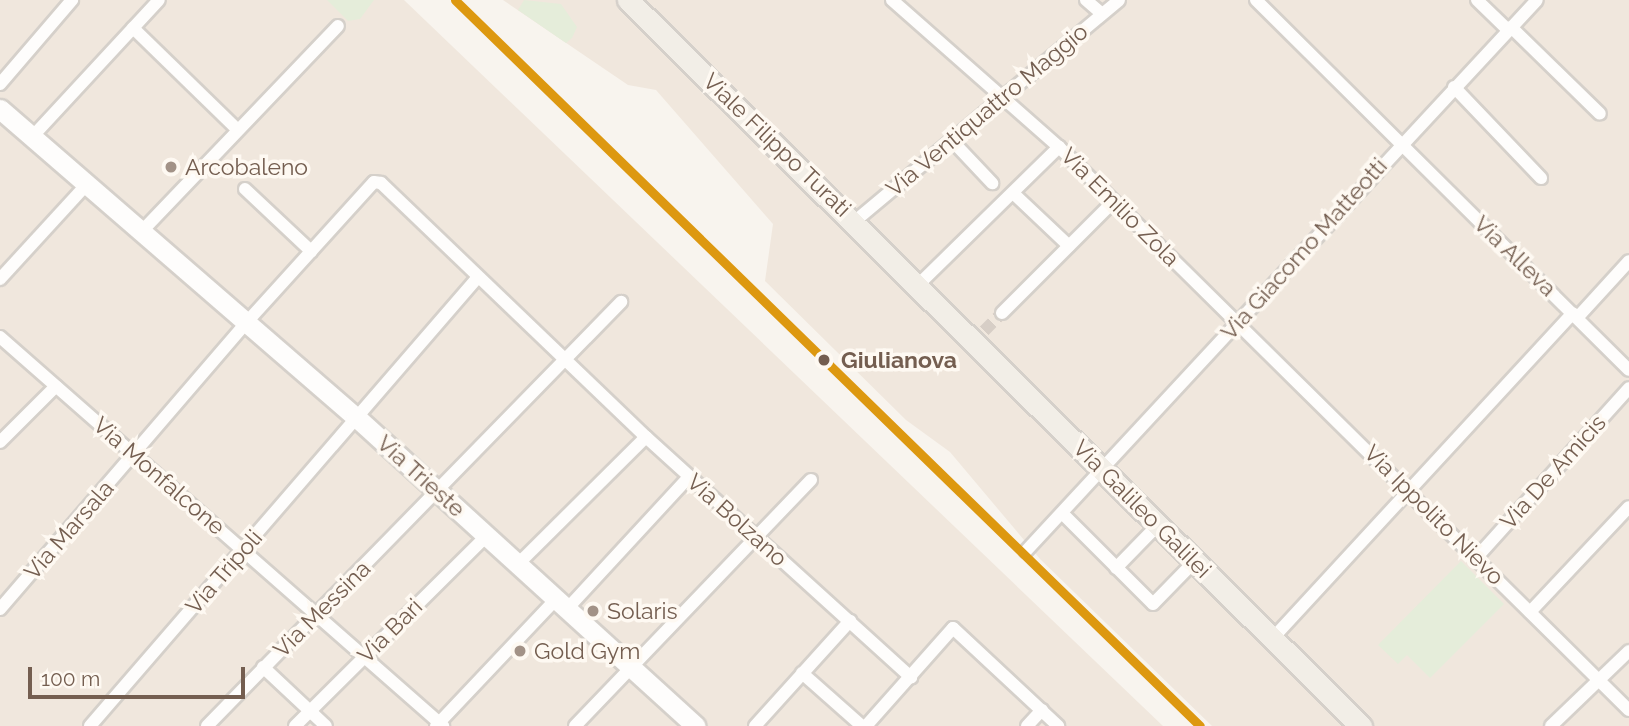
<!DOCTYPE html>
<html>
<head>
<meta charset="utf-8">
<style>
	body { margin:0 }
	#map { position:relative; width:1629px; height:726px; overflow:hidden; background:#f8f4ee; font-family:Raleway,sans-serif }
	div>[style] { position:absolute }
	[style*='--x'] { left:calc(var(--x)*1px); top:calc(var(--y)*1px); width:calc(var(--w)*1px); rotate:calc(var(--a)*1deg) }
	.residential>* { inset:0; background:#f0e7dd }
	.green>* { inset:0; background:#e5edda }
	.street-tunnel>* { height:12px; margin-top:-6px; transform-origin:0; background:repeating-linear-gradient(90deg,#d7cec6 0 12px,transparent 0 18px) }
	.roads { filter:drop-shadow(2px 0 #d5d0ca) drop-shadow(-2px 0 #d5d0ca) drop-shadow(0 2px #d5d0ca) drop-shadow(0 -2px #d5d0ca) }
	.street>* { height:12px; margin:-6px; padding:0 6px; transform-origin:6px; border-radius:6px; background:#fefdfc }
	.secondary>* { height:19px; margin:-9.5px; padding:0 9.5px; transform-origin:9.5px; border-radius:9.5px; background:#fefdfc }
	.primary>* { height:21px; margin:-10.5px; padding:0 10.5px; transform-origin:10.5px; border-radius:10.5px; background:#f2eee7 }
	.rail-1>* { height:9px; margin:-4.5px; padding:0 4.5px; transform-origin:4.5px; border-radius:4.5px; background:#dd9810 }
	.dots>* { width:19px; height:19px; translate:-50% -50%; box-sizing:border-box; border:4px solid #fef9f2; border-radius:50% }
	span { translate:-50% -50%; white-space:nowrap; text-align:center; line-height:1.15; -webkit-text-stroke:7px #fef9f2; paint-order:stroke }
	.street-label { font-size:23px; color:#745e50 }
	.poi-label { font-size:23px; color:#745e50 }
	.left { translate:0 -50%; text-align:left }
	.stop-label { font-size:23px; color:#745e50; font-weight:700 }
	.scale { position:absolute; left:28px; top:667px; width:217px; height:32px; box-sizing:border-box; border:4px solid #745e50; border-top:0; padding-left:9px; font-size:21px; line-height:24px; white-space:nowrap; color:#745e50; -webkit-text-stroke:5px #fef9f2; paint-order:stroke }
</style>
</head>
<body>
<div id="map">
	<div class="residential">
		<div style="clip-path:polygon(0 0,404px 0,1163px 726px,0 726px)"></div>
		<div style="clip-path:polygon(503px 0,1629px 0,1629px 726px,1212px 726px,1040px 559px,950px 452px,906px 420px,765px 281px,773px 224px,656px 90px,628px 85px)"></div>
	</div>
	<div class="green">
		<div style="clip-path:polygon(327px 0,374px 0,360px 19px,348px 21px)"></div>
		<div style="clip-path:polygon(524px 0,561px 4px,577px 27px,572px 38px,566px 43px,518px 10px)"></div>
		<div style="clip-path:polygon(1461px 561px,1504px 604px,1430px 678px,1407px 655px,1398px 664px,1378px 645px)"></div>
	</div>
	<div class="street-tunnel">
		<div style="--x:984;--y:331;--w:25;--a:-45"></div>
	</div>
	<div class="roads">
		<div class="street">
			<div style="--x:892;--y:0;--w:222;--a:41.4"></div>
			<div style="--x:1059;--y:147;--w:801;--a:44.65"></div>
			<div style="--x:1086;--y:0;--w:21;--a:41"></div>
			<div style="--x:1256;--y:0;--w:525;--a:44.77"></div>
			<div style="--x:1477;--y:0;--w:43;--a:44.1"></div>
			<div style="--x:1511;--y:27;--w:124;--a:44.3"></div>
			<div style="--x:133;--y:28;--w:146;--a:44.2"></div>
			<div style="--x:0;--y:84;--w:111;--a:-49.4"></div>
			<div style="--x:1454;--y:87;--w:126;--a:46.3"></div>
			<div style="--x:33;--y:136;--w:185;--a:-47.2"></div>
			<div style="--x:958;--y:147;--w:50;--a:46.6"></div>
			<div style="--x:245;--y:189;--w:91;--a:43.2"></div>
			<div style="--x:1013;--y:193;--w:77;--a:43.4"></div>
			<div style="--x:855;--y:221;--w:344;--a:-39.9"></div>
			<div style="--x:143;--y:230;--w:282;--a:-46.3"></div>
			<div style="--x:0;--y:279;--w:130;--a:-47.5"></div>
			<div style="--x:917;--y:286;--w:199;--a:-44.4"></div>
			<div style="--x:1002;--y:313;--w:157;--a:-45"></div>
			<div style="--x:1577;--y:318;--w:77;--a:-47.6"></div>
			<div style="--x:0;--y:337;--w:590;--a:41.29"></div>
			<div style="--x:0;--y:442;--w:79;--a:-45"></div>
			<div style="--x:1063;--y:514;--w:127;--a:45"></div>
			<div style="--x:1153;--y:604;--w:60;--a:-45.7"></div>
			<div style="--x:1026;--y:551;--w:751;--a:-47.16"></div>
			<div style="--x:1477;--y:557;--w:227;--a:-48"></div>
			<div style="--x:518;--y:564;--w:180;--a:-44.8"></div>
			<div style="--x:1116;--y:568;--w:60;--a:-45.7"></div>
			<div style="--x:0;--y:609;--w:377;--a:-49.3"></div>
			<div style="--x:246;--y:323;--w:190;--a:-47.8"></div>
			<div style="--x:374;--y:182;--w:7;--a:8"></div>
			<div style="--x:381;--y:183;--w:367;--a:43.8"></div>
			<div style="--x:646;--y:437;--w:358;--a:42.2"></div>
			<div style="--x:567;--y:609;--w:180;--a:-47.3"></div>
			<div style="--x:1530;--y:612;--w:144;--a:-46.7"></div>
			<div style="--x:1273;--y:638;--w:442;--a:-47.3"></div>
			<div style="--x:263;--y:667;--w:86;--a:43.1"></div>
			<div style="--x:802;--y:673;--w:80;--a:41.5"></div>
			<div style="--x:90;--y:726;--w:593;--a:-49.17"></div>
			<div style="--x:207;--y:726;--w:593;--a:-45.68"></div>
			<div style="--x:295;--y:726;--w:269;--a:-44.8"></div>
			<div style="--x:436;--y:726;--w:175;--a:-46.6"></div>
			<div style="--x:575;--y:726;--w:341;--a:-46.2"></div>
			<div style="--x:755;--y:726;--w:142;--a:-47.9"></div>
			<div style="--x:866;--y:726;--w:131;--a:-48.4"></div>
			<div style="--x:953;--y:628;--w:144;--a:43"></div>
			<div style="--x:1027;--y:726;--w:22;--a:-47"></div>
			<div style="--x:1551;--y:726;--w:108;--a:-43.9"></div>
		</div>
		<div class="secondary">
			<div style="--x:0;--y:109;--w:471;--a:40.9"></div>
			<div style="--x:356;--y:417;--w:459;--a:42.3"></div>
		</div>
		<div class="primary">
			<div style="--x:628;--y:0;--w:1032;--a:44.73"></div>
		</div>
	</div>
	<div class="rail-1">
		<div style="--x:455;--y:0;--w:1040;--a:44.26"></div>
	</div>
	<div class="dots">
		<div style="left:171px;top:167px;background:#a29287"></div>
		<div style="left:824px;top:360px;background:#745e50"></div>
		<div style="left:593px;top:611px;background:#a29287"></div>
		<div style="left:520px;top:651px;background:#a29287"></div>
	</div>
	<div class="street-label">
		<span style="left:987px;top:110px;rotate:-40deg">Via Ventiquattro Maggio</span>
		<span style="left:777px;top:145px;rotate:44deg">Viale Filippo Turati</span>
		<span style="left:1120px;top:207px;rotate:45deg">Via Emilio Zola</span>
		<span style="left:1304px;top:249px;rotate:-48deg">Via Giacomo Matteotti</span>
		<span style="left:1515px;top:256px;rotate:44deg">Via Alleva</span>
		<span style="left:1553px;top:472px;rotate:-48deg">Via De Amicis</span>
		<span style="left:159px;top:476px;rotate:41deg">Via Monfalcone</span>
		<span style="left:421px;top:476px;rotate:42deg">Via Trieste</span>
		<span style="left:1142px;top:509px;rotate:45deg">Via Galileo Galilei</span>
		<span style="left:1434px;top:515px;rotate:45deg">Via Ippolito Nievo</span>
		<span style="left:737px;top:520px;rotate:42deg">Via Bolzano</span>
		<span style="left:69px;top:530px;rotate:-49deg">Via Marsala</span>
		<span style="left:224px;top:572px;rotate:-49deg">Via Tripoli</span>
		<span style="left:322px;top:609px;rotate:-45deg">Via Messina</span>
		<span style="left:390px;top:631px;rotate:-45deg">Via Bari</span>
	</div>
	<div class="poi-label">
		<span class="left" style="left:185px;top:167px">Arcobaleno</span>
		<span class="left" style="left:607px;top:611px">Solaris</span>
		<span class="left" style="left:534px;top:651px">Gold Gym</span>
	</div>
	<div class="stop-label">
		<span class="left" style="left:841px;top:360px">Giulianova</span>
	</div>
	<div class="scale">100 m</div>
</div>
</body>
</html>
